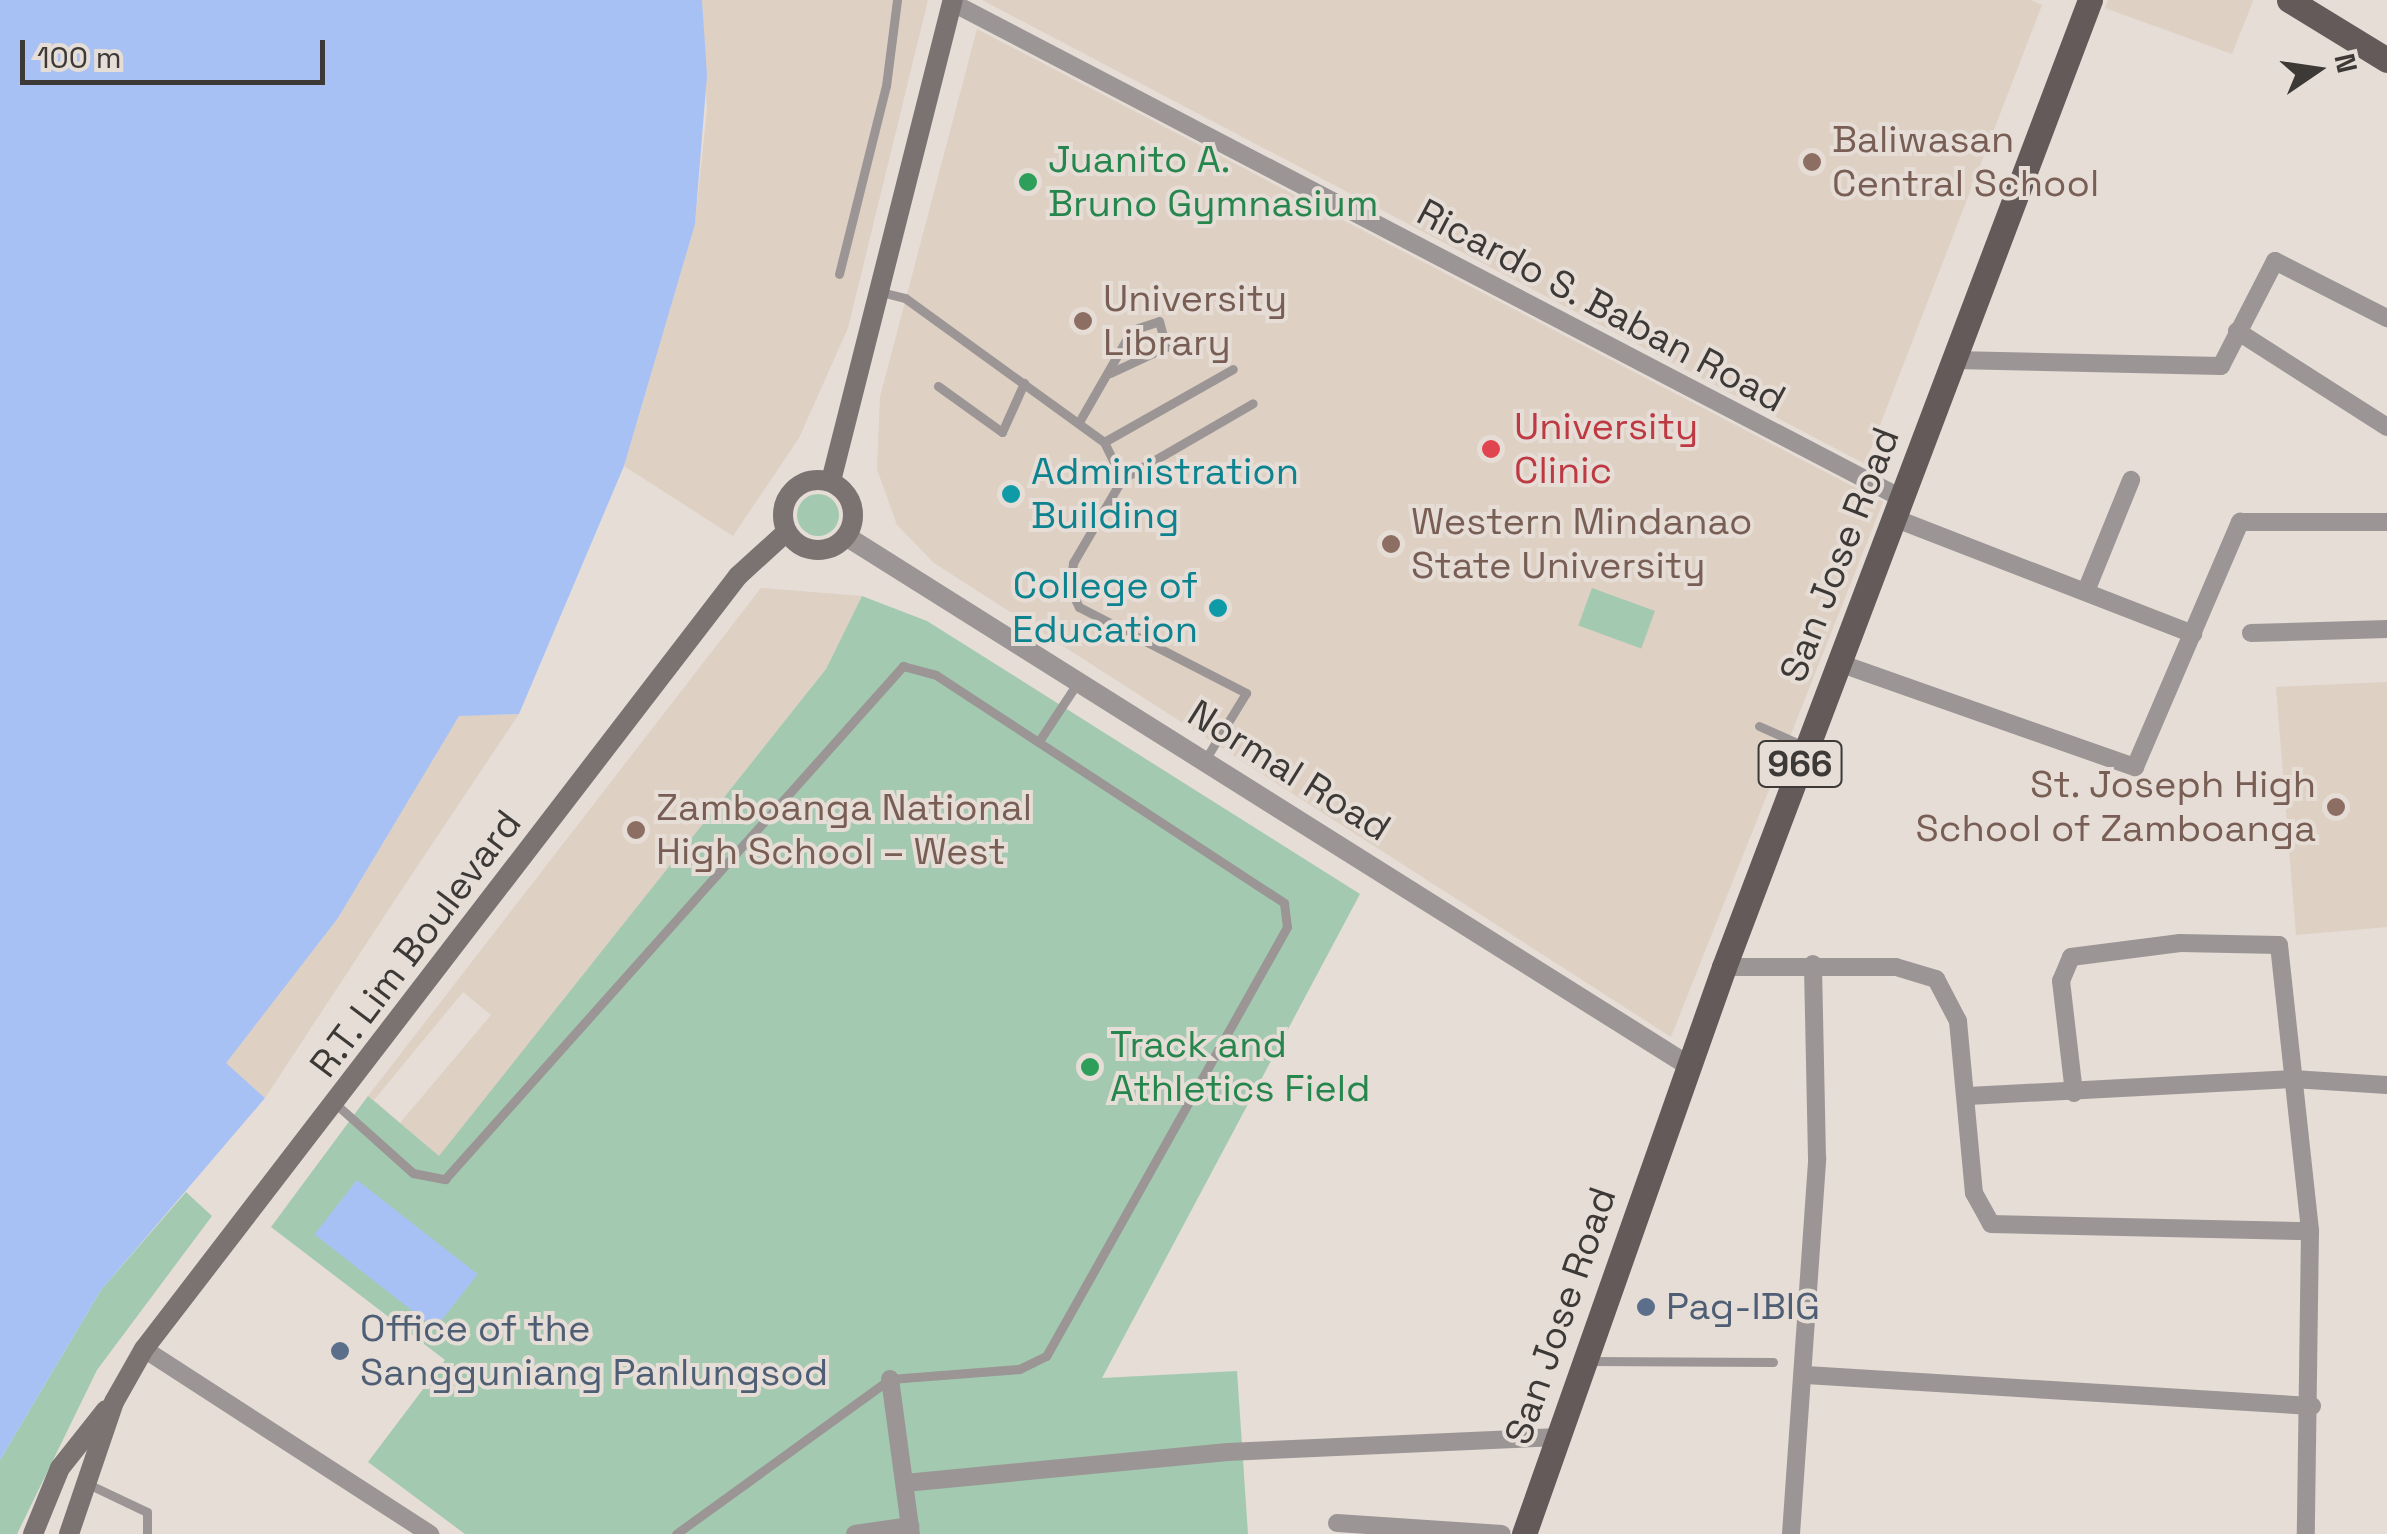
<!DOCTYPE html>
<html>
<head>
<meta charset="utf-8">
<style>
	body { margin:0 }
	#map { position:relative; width:2387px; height:1534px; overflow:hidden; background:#e5ddd6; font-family:"Space Grotesk",sans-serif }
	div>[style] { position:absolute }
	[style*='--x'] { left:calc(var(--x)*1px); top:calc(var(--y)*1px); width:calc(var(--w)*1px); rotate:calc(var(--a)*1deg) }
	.built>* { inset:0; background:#ded0c3 }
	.green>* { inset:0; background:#a3cab1; transform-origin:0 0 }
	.round { border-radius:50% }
	.water>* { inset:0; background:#a8c1f4; transform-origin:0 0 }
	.service>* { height:9px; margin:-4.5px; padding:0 4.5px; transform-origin:4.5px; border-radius:4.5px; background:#9b9695 }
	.minor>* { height:18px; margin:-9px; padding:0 9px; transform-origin:9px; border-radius:9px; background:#9b9695 }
	.tertiary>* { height:20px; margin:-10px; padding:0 10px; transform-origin:10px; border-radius:10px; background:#9b9695 }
	.secondary>* { height:20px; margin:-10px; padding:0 10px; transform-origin:10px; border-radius:10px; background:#7a7372 }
	.secondary>.ring { margin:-10px; padding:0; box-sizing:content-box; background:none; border:20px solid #7a7372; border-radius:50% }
	.primary>* { height:25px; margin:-12.5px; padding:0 12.5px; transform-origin:12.5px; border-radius:12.5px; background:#635a59 }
	.dots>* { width:28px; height:28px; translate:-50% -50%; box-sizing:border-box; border:5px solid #e5ddd6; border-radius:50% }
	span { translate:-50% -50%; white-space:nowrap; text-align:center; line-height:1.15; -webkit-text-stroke:8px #e5ddd6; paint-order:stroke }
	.shield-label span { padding:2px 8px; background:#e5ddd6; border:2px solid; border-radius:8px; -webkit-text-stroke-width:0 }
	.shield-label { font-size:35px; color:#3c3936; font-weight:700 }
	.education-label { font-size:38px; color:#785e54 }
	.left { translate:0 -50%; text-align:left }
	.right { translate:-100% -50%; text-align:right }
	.leisure-label { font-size:38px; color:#27864d }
	.street-label { font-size:38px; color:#3c3936 }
	.health-label { font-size:38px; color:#be3a42 }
	.culture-label { font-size:38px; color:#0d838f }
	.service-label { font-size:38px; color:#4e5e75 }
	.north { position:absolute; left:2267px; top:20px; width:100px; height:100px; -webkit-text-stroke:8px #e5ddd6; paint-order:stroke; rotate:77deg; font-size:28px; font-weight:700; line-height:40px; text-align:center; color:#3c3936 }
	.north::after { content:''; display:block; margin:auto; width:35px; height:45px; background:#3c3936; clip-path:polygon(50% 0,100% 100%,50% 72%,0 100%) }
	.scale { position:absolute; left:20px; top:40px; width:305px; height:45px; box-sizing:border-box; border:5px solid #3c3936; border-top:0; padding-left:12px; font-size:30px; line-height:35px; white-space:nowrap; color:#3c3936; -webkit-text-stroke:8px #e5ddd6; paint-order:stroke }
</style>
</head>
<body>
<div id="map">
	<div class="built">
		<div style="clip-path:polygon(702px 0,928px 0,848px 328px,799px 438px,733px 536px,624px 466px,695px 223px,707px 110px)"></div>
		<div style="clip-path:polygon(982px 0,2031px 0,2042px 5px,1865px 464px)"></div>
		<div style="clip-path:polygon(2108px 0,2251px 0,2253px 1px,2232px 54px,2105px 8px)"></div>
		<div style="clip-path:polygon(977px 29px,1883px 502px,1671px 1037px,934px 563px,897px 525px,877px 469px,880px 397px)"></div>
		<div style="clip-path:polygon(evenodd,761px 588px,862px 596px,826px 669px,439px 1157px,368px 1096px,761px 588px,463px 992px,491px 1015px,400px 1123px,374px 1100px,463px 992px)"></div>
		<div style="clip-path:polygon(2387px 682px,2387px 927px,2296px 935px,2276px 687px)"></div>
		<div style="clip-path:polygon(519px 714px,412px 874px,265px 1098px,225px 1063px,338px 918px,459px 715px)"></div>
	</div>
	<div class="green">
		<div class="round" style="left:797px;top:494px;width:42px;height:42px"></div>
		<div style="left:1592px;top:588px;width:67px;height:40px;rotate:20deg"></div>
		<div style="clip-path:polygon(862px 596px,927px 621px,1360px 894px,1102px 1378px,1237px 1371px,1248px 1534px,465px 1534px,368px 1462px,445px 1360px,271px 1227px,368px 1096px,439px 1156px,826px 669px)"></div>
		<div style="clip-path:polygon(186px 1192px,212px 1216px,97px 1370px,17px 1534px,0 1534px,0 1460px,101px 1290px)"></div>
	</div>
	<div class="water">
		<div style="clip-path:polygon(0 0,702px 0,707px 75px,695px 224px,624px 466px,519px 714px,459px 716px,338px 918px,226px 1063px,265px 1098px,101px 1290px,0 1460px)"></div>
		<div style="left:357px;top:1180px;width:153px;height:69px;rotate:38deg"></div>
	</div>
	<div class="service">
		<div style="--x:839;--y:274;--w:194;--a:-76"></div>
		<div style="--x:886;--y:86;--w:87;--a:-82.7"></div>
		<div style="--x:881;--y:292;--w:25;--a:14"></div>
		<div style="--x:905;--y:298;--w:246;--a:35.9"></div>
		<div style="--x:1104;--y:442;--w:41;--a:64.1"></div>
		<div style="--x:1122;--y:479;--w:97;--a:120.3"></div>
		<div style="--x:1073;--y:563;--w:25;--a:97"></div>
		<div style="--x:1070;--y:588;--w:21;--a:65"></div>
		<div style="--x:1079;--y:607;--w:188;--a:27.2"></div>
		<div style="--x:1246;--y:693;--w:79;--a:121.5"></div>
		<div style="--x:938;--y:386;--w:79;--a:35.7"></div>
		<div style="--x:1002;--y:432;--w:54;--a:-65.8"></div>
		<div style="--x:1079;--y:422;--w:106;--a:-60.1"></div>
		<div style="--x:1132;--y:330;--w:28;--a:-18"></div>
		<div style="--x:1159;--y:321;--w:27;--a:75"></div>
		<div style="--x:1166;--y:347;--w:62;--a:155.1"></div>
		<div style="--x:1104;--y:442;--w:148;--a:-29.5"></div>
		<div style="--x:1122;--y:479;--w:151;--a:-30.1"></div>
		<div style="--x:1759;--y:726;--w:51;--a:24.1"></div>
		<div style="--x:1039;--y:741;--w:71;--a:-56.5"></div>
		<div style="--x:338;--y:1106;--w:101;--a:41.8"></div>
		<div style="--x:413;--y:1173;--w:33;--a:11"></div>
		<div style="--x:445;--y:1179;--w:688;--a:-48.24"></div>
		<div style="--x:903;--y:666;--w:34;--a:15"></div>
		<div style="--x:936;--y:675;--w:416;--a:33.2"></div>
		<div style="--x:1284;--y:903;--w:24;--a:83"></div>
		<div style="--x:1287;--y:927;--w:492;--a:119.3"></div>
		<div style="--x:1046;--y:1356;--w:30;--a:154"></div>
		<div style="--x:1019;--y:1369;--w:129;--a:175.6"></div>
		<div style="--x:890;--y:1379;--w:264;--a:144.1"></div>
		<div style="--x:1588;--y:1361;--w:185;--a:0.3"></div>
		<div style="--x:88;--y:1484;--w:65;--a:25.4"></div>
		<div style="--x:147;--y:1512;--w:22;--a:90"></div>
	</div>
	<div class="minor">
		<div style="--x:953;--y:3;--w:1069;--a:27.57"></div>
		<div style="--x:2237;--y:331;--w:178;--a:32.6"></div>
		<div style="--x:1954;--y:360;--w:267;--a:1.3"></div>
		<div style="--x:2221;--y:366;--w:118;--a:-62.8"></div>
		<div style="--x:2275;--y:261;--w:126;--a:27"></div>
		<div style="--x:1894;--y:518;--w:321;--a:21.2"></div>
		<div style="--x:2086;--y:591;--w:120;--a:-67.9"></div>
		<div style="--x:2251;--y:633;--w:136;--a:-1.7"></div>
		<div style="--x:1839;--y:663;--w:314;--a:19.4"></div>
		<div style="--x:2135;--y:767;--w:267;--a:-66.8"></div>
		<div style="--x:2240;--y:522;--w:147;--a:0"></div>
		<div style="--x:1724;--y:967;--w:172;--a:0"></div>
		<div style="--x:1896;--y:967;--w:42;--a:16.7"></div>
		<div style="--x:1936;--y:979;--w:47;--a:62.4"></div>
		<div style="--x:1958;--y:1021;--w:173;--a:84.7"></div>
		<div style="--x:1974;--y:1193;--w:35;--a:61"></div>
		<div style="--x:1991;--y:1224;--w:319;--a:1.3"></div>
		<div style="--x:2074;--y:1093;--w:113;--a:-96.6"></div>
		<div style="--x:2061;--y:981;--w:26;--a:-67"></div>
		<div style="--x:2071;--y:957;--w:110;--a:-7.3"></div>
		<div style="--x:2180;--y:943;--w:99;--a:1.2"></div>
		<div style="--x:2279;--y:945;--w:288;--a:83.8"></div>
		<div style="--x:2310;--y:1231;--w:303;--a:90.8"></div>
		<div style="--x:1968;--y:1096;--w:325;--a:-3"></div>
		<div style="--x:2293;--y:1079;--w:94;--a:3.7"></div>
		<div style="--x:144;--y:1349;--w:341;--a:32.9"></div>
		<div style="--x:1806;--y:1375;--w:507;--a:3.51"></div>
		<div style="--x:890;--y:1379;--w:156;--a:82.3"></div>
		<div style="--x:905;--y:1483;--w:324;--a:-5.5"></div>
		<div style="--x:1228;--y:1452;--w:331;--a:-2.6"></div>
		<div style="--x:1337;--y:1523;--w:165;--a:3.8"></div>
		<div style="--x:855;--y:1534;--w:56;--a:-8.3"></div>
		<div style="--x:1791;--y:1534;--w:377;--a:-86"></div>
		<div style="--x:1817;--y:1158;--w:194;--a:-91.2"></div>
	</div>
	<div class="tertiary">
		<div style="--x:849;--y:538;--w:992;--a:32.15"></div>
	</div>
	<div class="secondary">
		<div style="--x:832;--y:477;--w:492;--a:-75.8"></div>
		<div class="ring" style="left:783px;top:480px;width:50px;height:50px"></div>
		<div style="--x:33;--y:1534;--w:71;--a:-67.8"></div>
		<div style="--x:60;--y:1468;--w:74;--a:-51.6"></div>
		<div style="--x:69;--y:1534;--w:139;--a:-71.2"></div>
		<div style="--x:114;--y:1402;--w:61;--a:-60.5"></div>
		<div style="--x:144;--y:1349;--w:975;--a:-52.46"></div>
		<div style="--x:738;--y:576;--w:61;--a:-42.3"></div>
	</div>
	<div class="primary">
		<div style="--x:2289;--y:0;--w:115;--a:31.5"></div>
		<div style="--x:1524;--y:1534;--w:601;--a:-70.57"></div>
		<div style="--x:1724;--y:967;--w:1034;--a:-69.27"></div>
	</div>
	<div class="dots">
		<div style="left:1812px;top:162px;background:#8d6e63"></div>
		<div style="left:1028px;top:182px;background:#2e9e5b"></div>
		<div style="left:1083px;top:321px;background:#8d6e63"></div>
		<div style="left:1491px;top:449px;background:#e0444e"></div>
		<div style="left:1011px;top:494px;background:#0f9aa8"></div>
		<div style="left:1391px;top:544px;background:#8d6e63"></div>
		<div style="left:1218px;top:608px;background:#0f9aa8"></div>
		<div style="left:2336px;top:807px;background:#8d6e63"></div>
		<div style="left:636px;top:830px;background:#8d6e63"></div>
		<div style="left:1090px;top:1067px;background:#2e9e5b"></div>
		<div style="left:1646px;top:1307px;background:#5c6f8a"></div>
		<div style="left:340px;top:1351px;background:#5c6f8a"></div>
	</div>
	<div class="shield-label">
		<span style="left:1800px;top:764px">966</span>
	</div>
	<div class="education-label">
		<span class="left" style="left:1832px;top:162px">Baliwasan<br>Central School</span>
		<span class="left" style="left:1103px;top:321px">University<br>Library</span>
		<span class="left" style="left:1411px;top:544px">Western Mindanao<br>State University</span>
		<span class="right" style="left:2316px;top:807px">St. Joseph High<br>School of Zamboanga</span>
		<span class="left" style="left:656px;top:830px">Zamboanga National<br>High School – West</span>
	</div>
	<div class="leisure-label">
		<span class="left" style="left:1048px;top:182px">Juanito A.<br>Bruno Gymnasium</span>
		<span class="left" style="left:1110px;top:1067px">Track and<br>Athletics Field</span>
	</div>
	<div class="street-label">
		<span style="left:1601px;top:306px;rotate:28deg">Ricardo S. Baban Road</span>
		<span style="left:1840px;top:555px;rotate:-69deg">San Jose Road</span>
		<span style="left:1289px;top:771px;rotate:32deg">Normal Road</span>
		<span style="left:416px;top:944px;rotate:-53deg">R.T. Lim Boulevard</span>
		<span style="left:1561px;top:1316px;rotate:-71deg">San Jose Road</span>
	</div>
	<div class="health-label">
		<span class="left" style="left:1514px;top:449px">University<br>Clinic</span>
	</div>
	<div class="culture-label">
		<span class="left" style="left:1031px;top:494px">Administration<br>Building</span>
		<span class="right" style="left:1198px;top:608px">College of<br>Education</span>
	</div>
	<div class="service-label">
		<span class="left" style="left:1666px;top:1307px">Pag-IBIG</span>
		<span class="left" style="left:360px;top:1351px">Office of the<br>Sangguniang Panlungsod</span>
	</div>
	<div class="north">N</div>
	<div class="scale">100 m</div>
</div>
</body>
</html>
